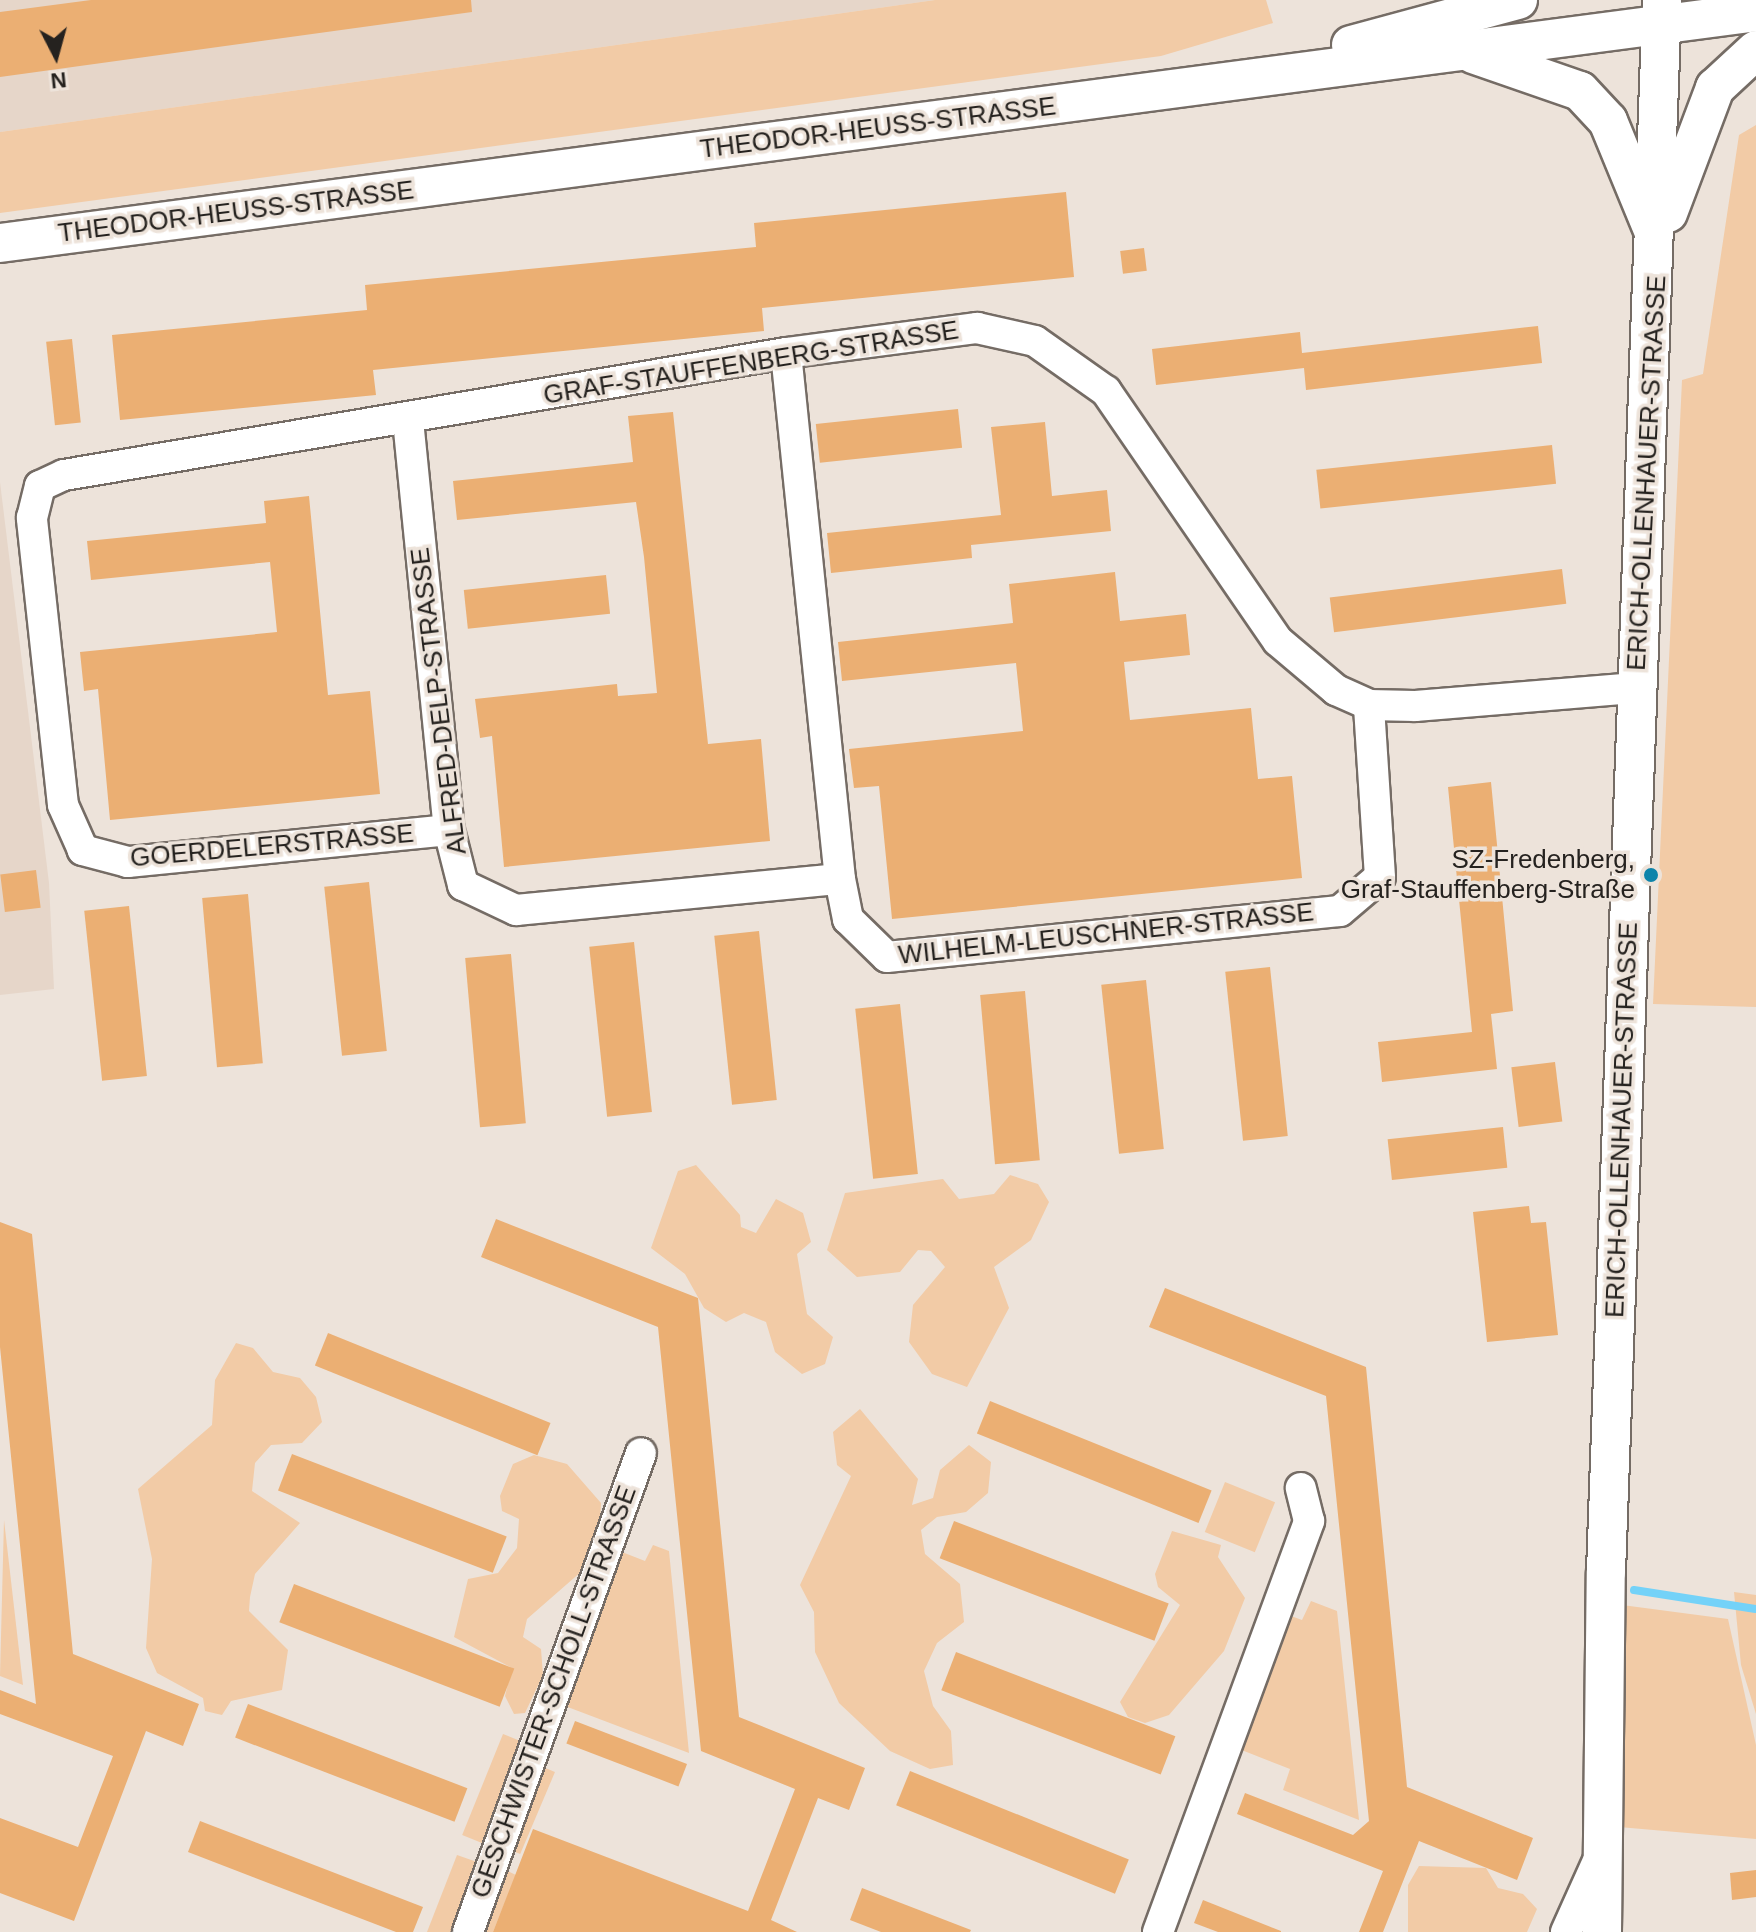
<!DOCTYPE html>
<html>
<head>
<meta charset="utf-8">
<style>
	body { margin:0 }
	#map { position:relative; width:1756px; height:1932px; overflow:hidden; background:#ede3da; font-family:Arial,sans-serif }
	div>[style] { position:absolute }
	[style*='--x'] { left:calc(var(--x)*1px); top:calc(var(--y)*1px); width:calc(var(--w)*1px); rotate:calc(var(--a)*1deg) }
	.built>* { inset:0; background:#e6d6c9 }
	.green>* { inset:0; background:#f2cba6; transform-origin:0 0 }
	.stream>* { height:8px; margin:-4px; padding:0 4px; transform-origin:4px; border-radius:4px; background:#74d2f8 }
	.building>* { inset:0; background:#ebaf73; transform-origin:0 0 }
	.roads { filter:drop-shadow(2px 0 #756c65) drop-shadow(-2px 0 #756c65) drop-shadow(0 2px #756c65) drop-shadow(0 -2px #756c65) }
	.minor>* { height:30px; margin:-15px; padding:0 15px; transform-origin:15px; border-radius:15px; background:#fff }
	.tertiary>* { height:38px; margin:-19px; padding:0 19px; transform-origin:19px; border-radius:19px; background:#fff }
	.dots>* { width:22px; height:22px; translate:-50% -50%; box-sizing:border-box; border:4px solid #ede3da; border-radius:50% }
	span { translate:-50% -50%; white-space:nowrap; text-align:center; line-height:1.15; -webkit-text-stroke:7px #ede3da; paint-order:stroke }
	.street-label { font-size:26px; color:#25221f }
	.poi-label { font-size:26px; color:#25221f }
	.right { translate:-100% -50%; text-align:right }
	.north { position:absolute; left:16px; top:16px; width:80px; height:80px; -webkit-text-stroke:6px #ede3da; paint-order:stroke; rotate:174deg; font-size:22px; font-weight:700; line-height:32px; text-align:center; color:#25221f }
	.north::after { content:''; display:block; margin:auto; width:28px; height:36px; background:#25221f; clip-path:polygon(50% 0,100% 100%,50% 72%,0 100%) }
</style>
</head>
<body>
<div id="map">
	<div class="built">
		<div style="clip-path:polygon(0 0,935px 0,0 132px)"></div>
		<div style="clip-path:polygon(0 482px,49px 883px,54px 989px,0 995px)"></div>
	</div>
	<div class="green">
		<div style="clip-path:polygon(935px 0,1266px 0,1273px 23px,1161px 56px,0 213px,0 132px)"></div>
		<div style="clip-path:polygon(1756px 125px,1756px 1007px,1653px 1004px,1682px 380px,1703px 374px,1739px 135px)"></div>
		<div style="clip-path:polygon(696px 1165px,740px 1215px,741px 1227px,756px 1233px,776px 1199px,803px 1213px,811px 1242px,797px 1254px,807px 1314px,833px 1337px,825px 1364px,802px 1374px,775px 1352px,766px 1322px,744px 1313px,726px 1322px,704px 1308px,685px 1274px,651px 1248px,678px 1171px)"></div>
		<div style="clip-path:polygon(1010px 1175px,1038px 1184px,1049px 1202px,1031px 1240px,994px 1267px,1009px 1308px,967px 1387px,932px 1374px,909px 1342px,913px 1305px,945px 1267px,931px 1251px,918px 1250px,900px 1272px,857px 1277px,827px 1250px,845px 1193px,943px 1179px,959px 1199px,994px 1194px)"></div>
		<div style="clip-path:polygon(236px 1343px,253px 1348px,273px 1372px,300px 1378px,316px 1397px,322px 1422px,302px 1443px,271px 1445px,255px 1463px,252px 1491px,300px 1523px,255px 1574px,250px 1597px,249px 1611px,288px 1650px,282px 1690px,231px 1701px,222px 1715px,205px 1711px,203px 1698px,157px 1673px,146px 1648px,152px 1559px,138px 1489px,212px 1425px,215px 1380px)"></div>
		<div style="clip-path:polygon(860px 1409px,918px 1479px,912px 1505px,933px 1498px,940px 1470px,969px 1445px,991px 1462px,988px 1493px,966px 1512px,937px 1517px,921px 1530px,925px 1554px,960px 1584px,964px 1622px,937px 1643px,924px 1671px,933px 1706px,951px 1731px,953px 1765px,930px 1769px,890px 1751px,839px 1703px,815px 1652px,814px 1612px,800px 1585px,851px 1476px,837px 1465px,833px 1432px)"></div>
		<div style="clip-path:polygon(534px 1455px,567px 1464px,601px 1503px,598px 1557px,527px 1619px,523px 1637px,541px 1649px,543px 1675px,525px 1713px,514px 1714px,505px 1696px,512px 1668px,454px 1637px,468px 1579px,498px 1573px,517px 1548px,519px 1519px,502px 1511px,500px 1496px,513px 1464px)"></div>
		<div style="left:1225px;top:1482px;width:54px;height:54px;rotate:22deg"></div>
		<div style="clip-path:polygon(4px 1520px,23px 1685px,0 1676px)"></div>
		<div style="clip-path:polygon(1172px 1531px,1221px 1545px,1218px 1557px,1245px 1598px,1224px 1651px,1169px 1715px,1145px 1723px,1128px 1717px,1120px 1702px,1180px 1605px,1158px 1587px,1155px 1574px)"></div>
		<div style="clip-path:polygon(653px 1545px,669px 1551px,689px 1753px,565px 1706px,622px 1552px,645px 1561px)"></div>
		<div style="clip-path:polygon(1734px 1592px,1756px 1595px,1756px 1714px,1741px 1665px)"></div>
		<div style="clip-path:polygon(1311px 1601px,1337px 1611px,1359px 1820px,1283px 1790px,1290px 1769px,1239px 1749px,1291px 1616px,1302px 1620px)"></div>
		<div style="clip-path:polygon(1622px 1605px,1728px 1619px,1756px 1745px,1756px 1839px,1619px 1827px)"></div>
		<div style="left:503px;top:1734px;width:22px;height:109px;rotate:22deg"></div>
		<div style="left:543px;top:1767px;width:13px;height:89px;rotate:23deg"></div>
		<div style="clip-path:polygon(457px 1855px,477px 1862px,456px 1932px,427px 1932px)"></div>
		<div style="clip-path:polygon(1419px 1866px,1486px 1868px,1498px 1888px,1523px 1894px,1537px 1909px,1527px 1932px,1408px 1932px,1408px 1885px)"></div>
		<div style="clip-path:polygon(505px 1870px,516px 1875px,493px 1932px,484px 1932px)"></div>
	</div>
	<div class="stream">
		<div style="--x:1634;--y:1590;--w:123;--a:8.9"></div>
	</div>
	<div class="building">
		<div style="clip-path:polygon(91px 0,471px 0,472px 12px,0 77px,0 12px)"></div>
		<div style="clip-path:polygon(1066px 192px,1074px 277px,762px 308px,764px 331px,373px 370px,376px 395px,120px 420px,112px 335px,367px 310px,365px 285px,756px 247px,754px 223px)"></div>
		<div style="left:1144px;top:248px;width:23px;height:24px;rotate:83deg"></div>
		<div style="clip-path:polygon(1538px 326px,1542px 363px,1306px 390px,1304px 368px,1156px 385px,1152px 349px,1300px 332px,1302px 353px)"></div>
		<div style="left:72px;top:339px;width:84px;height:26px;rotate:84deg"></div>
		<div style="left:958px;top:409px;width:39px;height:143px;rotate:84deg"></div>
		<div style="clip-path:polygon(673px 412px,708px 744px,761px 739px,770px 841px,504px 867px,492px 736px,480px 738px,475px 699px,617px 684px,618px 696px,657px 693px,644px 557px,636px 502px,457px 520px,453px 481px,633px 462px,628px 416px)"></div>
		<div style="clip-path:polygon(1045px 422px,1052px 496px,1107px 490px,1111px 531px,971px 545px,972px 558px,831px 573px,827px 533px,1001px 515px,991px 427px)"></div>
		<div style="left:1552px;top:445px;width:39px;height:237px;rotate:84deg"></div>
		<div style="clip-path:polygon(309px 496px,328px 695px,370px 691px,380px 794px,110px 820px,98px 689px,84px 691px,80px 652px,277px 632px,270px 562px,91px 580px,87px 541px,266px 523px,264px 501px)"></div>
		<div style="left:1562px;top:569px;width:35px;height:234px;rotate:83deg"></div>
		<div style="clip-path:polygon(1115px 572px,1120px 621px,1186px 614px,1190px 655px,1124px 662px,1130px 720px,1251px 708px,1258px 779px,1292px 776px,1302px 878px,892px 919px,879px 786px,854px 788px,849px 749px,1023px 731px,1016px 663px,842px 681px,838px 642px,1013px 623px,1009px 584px)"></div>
		<div style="left:606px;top:575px;width:39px;height:143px;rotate:84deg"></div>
		<div style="clip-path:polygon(1491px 782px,1513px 1011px,1491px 1014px,1497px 1069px,1382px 1082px,1378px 1042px,1472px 1032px,1448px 787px)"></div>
		<div style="left:36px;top:870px;width:38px;height:36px;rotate:83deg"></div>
		<div style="left:369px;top:882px;width:170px;height:45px;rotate:84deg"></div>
		<div style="left:248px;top:894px;width:170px;height:46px;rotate:85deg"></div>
		<div style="left:129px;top:906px;width:171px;height:45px;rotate:84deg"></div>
		<div style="left:759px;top:931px;width:170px;height:45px;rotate:84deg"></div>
		<div style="left:634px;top:942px;width:171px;height:45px;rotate:84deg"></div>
		<div style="left:511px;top:954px;width:170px;height:46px;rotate:85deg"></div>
		<div style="left:1270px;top:967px;width:170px;height:45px;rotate:84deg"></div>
		<div style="left:1146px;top:980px;width:170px;height:45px;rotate:84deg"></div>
		<div style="left:1025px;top:991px;width:170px;height:45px;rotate:85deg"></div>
		<div style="left:900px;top:1004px;width:171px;height:45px;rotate:84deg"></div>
		<div style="left:1555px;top:1062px;width:60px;height:44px;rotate:83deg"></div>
		<div style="left:1503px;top:1127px;width:41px;height:116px;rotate:84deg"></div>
		<div style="clip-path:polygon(1529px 1206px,1531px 1223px,1546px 1222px,1558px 1335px,1487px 1342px,1473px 1212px)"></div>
		<div style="clip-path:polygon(496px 1219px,698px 1298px,739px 1717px,865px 1768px,849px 1810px,818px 1798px,771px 1920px,797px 1932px,493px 1932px,533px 1829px,748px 1911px,795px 1789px,701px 1751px,658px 1327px,481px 1257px)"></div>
		<div style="clip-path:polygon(0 1222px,32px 1234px,73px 1654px,199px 1704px,183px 1746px,146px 1731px,74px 1921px,0 1893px,0 1818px,78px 1847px,113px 1756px,0 1714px,0 1690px,36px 1704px,0 1347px)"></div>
		<div style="clip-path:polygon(1165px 1288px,1366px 1367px,1407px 1787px,1533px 1838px,1517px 1880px,1419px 1841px,1383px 1932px,1359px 1932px,1383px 1871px,1237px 1814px,1245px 1793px,1353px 1835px,1369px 1821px,1326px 1396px,1149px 1327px)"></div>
		<div style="left:328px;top:1333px;width:240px;height:35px;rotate:22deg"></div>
		<div style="left:990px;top:1401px;width:239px;height:35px;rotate:22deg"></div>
		<div style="left:292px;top:1454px;width:230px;height:39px;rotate:21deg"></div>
		<div style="left:954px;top:1521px;width:230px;height:40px;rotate:21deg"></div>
		<div style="left:294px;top:1584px;width:236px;height:41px;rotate:21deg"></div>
		<div style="left:956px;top:1652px;width:235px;height:41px;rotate:21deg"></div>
		<div style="left:248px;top:1704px;width:235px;height:36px;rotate:21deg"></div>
		<div style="left:575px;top:1721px;width:120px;height:24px;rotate:21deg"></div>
		<div style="left:910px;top:1771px;width:236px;height:37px;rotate:22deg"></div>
		<div style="clip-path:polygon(200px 1821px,423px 1907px,413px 1932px,396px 1932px,188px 1852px)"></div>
		<div style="clip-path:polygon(1756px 1870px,1756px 1897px,1732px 1900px,1730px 1873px)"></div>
		<div style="clip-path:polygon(862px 1888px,971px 1930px,970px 1932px,881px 1932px,850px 1920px)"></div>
		<div style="clip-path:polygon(1203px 1900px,1281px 1931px,1281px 1932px,1218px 1932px,1194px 1923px)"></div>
	</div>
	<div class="roads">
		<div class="minor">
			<div style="--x:786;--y:353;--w:529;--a:84.14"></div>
			<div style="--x:840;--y:879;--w:41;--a:78.7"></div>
			<div style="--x:848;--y:919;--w:54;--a:44.3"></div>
			<div style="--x:887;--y:957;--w:455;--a:-5.8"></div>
			<div style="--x:1340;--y:911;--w:52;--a:-40.4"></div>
			<div style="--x:1380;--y:877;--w:172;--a:-93.7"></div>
			<div style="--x:408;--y:420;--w:412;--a:84.3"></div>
			<div style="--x:449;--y:830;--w:57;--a:75.7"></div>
			<div style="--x:463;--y:885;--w:59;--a:25.3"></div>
			<div style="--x:516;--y:910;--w:325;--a:-5.5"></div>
			<div style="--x:449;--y:830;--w:323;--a:174.3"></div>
			<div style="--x:128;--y:862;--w:47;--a:-165.1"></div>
			<div style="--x:83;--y:850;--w:49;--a:-114"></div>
			<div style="--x:63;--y:805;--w:289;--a:-96.2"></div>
			<div style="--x:32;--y:518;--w:33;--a:-76"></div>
			<div style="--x:40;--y:486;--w:26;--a:-25"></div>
			<div style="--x:64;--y:475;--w:732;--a:-9.59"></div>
			<div style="--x:786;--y:353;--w:193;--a:-7.5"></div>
			<div style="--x:977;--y:328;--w:59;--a:12.6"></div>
			<div style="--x:1035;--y:341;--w:87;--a:35.2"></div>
			<div style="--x:1106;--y:391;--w:303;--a:55.5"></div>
			<div style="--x:1278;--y:641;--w:76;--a:40.2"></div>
			<div style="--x:1336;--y:690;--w:36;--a:24"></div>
			<div style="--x:1369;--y:705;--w:46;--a:1.2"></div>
			<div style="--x:1415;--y:706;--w:222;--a:-4.7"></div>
			<div style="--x:468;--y:1932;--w:509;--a:-70.14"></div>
			<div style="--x:1158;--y:1932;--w:438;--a:-69.8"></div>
			<div style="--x:1309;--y:1521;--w:34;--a:-104"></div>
			<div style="--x:1566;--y:1932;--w:76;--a:-65.8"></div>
		</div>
		<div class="tertiary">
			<div style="--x:1351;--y:45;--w:173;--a:-15.1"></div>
			<div style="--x:1473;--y:54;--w:113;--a:19.1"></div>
			<div style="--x:1580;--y:91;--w:41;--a:47"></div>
			<div style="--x:1608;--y:121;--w:116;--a:67.6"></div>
			<div style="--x:1668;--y:213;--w:134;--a:-69.4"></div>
			<div style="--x:1715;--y:88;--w:56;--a:-42.8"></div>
			<div style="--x:0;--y:243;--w:1771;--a:-7.49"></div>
			<div style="--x:1602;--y:1932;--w:360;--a:-89.4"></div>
			<div style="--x:1606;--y:1572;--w:1573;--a:-87.96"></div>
		</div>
	</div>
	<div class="dots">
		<div style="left:1651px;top:875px;background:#0e84aa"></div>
	</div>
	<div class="street-label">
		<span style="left:878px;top:128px;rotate:-7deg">THEODOR-HEUSS-STRASSE</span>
		<span style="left:236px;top:212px;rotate:-7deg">THEODOR-HEUSS-STRASSE</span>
		<span style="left:751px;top:363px;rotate:-9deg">GRAF-STAUFFENBERG-STRASSE</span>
		<span style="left:1647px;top:473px;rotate:-87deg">ERICH-OLLENHAUER-STRASSE</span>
		<span style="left:439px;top:701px;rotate:-97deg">ALFRED-DELP-STRASSE</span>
		<span style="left:272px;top:846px;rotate:-5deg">GOERDELERSTRASSE</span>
		<span style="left:1106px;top:934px;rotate:-6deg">WILHELM-LEUSCHNER-STRASSE</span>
		<span style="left:1622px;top:1120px;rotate:-88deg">ERICH-OLLENHAUER-STRASSE</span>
		<span style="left:554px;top:1692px;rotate:-70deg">GESCHWISTER-SCHOLL-STRASSE</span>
	</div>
	<div class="poi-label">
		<span class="right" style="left:1635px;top:875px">SZ-Fredenberg,<br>Graf-Stauffenberg-Straße</span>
	</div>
	<div class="north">N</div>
</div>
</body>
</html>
